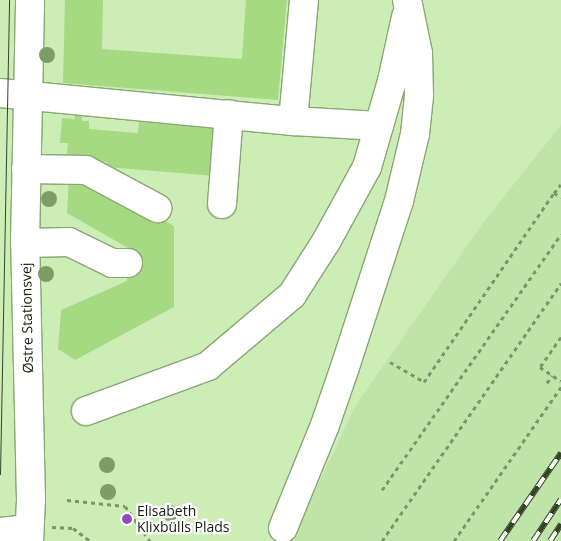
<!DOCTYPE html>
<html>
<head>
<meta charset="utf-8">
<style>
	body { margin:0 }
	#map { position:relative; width:561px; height:541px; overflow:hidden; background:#ccedb6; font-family:"Open Sans",sans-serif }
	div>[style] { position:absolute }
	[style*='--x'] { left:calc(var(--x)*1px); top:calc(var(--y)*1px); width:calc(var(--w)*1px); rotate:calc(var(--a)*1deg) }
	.built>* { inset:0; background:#bfe4a7 }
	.building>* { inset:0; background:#a6da82 }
	.path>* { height:3px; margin-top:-1.5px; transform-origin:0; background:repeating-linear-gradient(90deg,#7c946c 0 4px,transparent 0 8px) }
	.roads { filter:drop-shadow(1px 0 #88a773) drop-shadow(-1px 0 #88a773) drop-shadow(0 1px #88a773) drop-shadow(0 -1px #88a773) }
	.minor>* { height:28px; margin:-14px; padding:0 14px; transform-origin:14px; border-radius:14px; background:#fff }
	.tram>* { height:1px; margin:-0.5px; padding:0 0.5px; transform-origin:0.5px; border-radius:0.5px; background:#334328 }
	.rail>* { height:5.5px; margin-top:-2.75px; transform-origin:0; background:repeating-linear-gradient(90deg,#fff 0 11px,#334328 0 22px); box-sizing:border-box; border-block:1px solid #334328 }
	.trees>* { width:16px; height:16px; margin:-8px; border-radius:50%; background:#7c9d64 }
	.dots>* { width:14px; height:14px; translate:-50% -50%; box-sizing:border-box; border:2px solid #fff; border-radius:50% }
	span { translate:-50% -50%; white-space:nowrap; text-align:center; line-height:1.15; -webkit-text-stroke:4.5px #fff; paint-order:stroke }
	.street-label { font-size:14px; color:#111d09 }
	.poi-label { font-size:14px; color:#111d09 }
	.left { translate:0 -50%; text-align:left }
</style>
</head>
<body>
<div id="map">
	<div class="built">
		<div style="clip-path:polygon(561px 125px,561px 541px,291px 541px,356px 405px,483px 223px)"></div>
	</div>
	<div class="building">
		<div style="clip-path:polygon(65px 0,103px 0,102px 49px,242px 59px,246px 0,287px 0,278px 100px,63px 83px)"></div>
		<div style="clip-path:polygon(75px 115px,82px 116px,82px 121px,89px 121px,89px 129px,138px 133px,139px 122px,219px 128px,215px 176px,107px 167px,107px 162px,90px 161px,66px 165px,68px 143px,60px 143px,62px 118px,75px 119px)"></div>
		<div style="clip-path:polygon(69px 176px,89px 177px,174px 226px,174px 307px,75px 360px,58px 349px,61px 310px,127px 281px,128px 248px,67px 213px)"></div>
	</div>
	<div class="path">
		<div style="--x:554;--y:193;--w:11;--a:-52"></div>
		<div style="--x:561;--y:337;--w:37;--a:125"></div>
		<div style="--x:540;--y:367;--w:25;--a:34"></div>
		<div style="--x:390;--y:362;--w:39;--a:30"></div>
		<div style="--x:424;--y:382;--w:229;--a:-55.5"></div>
		<div style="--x:554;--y:193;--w:8;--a:30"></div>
		<div style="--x:547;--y:383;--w:9;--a:-58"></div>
		<div style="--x:382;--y:490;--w:312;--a:-55"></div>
		<div style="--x:67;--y:500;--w:58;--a:5.9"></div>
		<div style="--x:125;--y:506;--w:43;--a:54.5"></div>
		<div style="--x:52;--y:527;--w:21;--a:3"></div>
		<div style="--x:73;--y:528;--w:21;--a:37"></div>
		<div style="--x:382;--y:541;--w:314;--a:-55.2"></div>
		<div style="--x:454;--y:541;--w:188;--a:-55.2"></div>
	</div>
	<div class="roads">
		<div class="minor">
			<div style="--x:0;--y:93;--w:294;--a:5.5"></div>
			<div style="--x:293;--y:121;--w:86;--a:3.3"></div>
			<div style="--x:293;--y:121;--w:121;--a:-84.8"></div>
			<div style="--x:26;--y:169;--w:60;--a:1"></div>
			<div style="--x:86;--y:170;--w:81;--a:28.2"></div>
			<div style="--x:222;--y:204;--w:90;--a:-85.6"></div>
			<div style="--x:25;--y:243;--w:44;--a:-1.3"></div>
			<div style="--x:69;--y:242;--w:48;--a:26"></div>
			<div style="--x:112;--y:263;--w:16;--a:0"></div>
			<div style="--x:86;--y:411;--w:130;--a:-20.2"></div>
			<div style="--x:208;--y:366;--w:110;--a:-40.2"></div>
			<div style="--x:292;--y:295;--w:65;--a:-57.5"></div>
			<div style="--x:327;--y:240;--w:83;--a:-61.3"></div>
			<div style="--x:367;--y:167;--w:90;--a:-73.8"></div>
			<div style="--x:392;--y:81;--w:66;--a:-77.7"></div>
			<div style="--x:283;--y:528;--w:111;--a:-67.8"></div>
			<div style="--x:325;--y:425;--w:61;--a:-71"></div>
			<div style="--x:345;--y:367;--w:175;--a:-72"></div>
			<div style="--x:399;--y:201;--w:69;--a:-76.6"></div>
			<div style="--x:415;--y:134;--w:38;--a:-84"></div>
			<div style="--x:419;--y:96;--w:43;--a:-91.3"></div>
			<div style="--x:418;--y:53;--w:54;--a:-101.7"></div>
			<div style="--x:0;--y:532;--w:29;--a:-6"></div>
			<div style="--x:29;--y:541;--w:41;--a:-87.2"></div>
			<div style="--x:31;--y:500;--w:257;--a:-91.3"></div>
			<div style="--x:25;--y:243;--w:243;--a:-88.8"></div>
		</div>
	</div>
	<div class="tram">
		<div style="--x:0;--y:474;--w:474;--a:-88.9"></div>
	</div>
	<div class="rail">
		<div style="--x:500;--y:541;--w:107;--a:-55.3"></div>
		<div style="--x:533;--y:541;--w:50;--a:-56.3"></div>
		<div style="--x:550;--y:541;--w:20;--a:-57"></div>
	</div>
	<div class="trees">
		<div style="left:47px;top:55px"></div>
		<div style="left:49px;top:199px"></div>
		<div style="left:46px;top:274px"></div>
		<div style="left:107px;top:465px"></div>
		<div style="left:108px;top:492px"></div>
		<div style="left:170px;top:513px"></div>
	</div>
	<div class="dots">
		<div style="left:127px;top:519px;background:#9649bb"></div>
	</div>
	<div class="street-label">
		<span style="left:27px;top:318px;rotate:-91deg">Østre Stationsvej</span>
	</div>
	<div class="poi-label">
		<span class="left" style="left:137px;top:519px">Elisabeth<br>Klixbülls Plads</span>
	</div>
</div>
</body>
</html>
